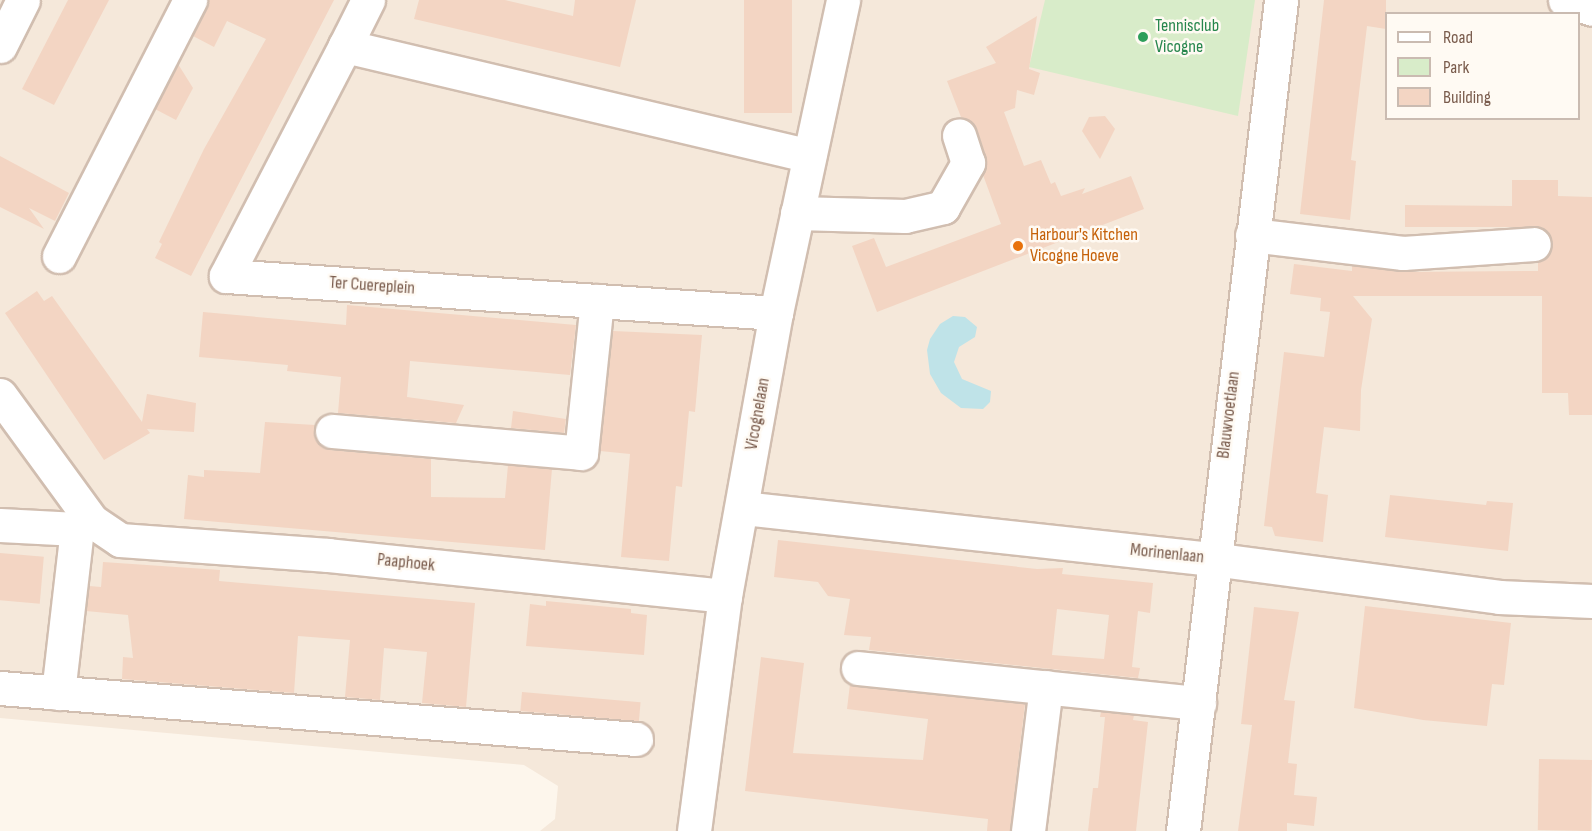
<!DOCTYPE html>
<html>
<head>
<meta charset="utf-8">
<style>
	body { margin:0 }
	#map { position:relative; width:1592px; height:831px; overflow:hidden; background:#fdf6ec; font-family:"Sofia Sans Condensed",sans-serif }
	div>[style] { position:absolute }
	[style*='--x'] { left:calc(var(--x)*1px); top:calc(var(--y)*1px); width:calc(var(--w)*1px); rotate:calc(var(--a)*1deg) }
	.residential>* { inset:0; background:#f5e8da }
	.green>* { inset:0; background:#d8ecc9 }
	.water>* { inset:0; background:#bfe3e8 }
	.building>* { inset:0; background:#f3d5c3; transform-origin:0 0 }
	.roads { filter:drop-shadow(2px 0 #d1beb0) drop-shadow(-2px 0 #d1beb0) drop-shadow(0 2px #d1beb0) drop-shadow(0 -2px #d1beb0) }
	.minor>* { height:33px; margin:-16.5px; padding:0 16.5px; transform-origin:16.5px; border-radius:16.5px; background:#fff }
	.dots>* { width:16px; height:16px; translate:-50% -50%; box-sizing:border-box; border:3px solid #fffaf3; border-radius:50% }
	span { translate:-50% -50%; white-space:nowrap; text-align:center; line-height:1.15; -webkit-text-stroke:5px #fffaf3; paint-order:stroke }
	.leisure-label { font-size:18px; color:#27864d }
	.left { translate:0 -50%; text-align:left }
	.food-label { font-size:18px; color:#c56008 }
	.street-label { font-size:18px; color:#7a5c4d }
	.legend { position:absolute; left:1385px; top:12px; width:195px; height:108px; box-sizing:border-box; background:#fffaf3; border:2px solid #cabbb1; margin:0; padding:8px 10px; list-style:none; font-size:18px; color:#7a5c4d }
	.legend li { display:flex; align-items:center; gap:12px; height:30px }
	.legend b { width:30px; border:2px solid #cabbb1 }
</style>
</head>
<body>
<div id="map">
	<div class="residential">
		<div style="clip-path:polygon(evenodd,0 0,1592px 0,1592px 831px,540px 831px,555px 819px,558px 786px,524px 765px,0 718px,0 0,1386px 14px,1578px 14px,1578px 118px,1386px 118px,1386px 14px)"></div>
	</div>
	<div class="green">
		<div style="clip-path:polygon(1045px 0,1255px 0,1238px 116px,1029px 67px)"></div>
	</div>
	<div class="water">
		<div style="clip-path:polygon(953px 316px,965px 317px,977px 327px,975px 337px,959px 347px,954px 362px,962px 379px,991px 391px,990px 402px,983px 409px,961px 408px,941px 393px,930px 374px,927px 350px,930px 339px,940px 324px)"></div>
	</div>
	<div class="building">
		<div style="clip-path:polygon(68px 0,109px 0,54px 105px,22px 89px)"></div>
		<div style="clip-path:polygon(209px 0,334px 0,191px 276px,155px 258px,162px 244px,159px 242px,204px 149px,266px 39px,227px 21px,214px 47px,193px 36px)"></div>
		<div style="clip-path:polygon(419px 0,505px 0,573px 16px,575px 0,636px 0,620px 67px,414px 19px)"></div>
		<div style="left:744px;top:0;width:48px;height:113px"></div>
		<div style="clip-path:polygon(1324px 0,1386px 0,1386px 29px,1367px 26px,1351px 160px,1356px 161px,1350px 220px,1300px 214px)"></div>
		<div style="clip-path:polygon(1037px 16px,1029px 69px,1040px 73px,1034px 95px,1017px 90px,1015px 108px,1004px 112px,1024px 166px,1041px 160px,1051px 184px,1055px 182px,1061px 196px,1085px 188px,1082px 194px,1131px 176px,1144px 209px,877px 312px,852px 246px,874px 238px,886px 267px,1001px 224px,983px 175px,986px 158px,977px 129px,971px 121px,961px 117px,947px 81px,996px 63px,986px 47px)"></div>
		<div style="clip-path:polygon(178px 64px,193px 88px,176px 120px,155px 109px)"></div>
		<div style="clip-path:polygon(1105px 116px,1115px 129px,1100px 159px,1082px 131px,1089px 117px)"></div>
		<div style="clip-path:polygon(0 156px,69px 193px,55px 221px,29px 208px,44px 229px,0 207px)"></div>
		<div style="clip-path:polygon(1512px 180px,1558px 180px,1558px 196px,1592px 197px,1592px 415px,1569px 415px,1568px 393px,1542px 393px,1542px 296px,1353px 296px,1372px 319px,1361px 390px,1360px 431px,1324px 427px,1316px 493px,1328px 495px,1323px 542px,1275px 536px,1272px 527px,1264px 526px,1284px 352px,1324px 357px,1330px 312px,1320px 311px,1321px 298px,1290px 294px,1294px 264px,1352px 271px,1352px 266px,1401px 272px,1538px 271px,1538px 262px,1551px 253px,1553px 243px,1542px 227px,1405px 227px,1405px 205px,1512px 206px)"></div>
		<div style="clip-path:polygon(37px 291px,44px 301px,52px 296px,142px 422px,147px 394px,196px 403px,194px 432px,147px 429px,150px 433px,104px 460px,5px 313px)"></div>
		<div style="clip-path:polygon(347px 305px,576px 325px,570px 375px,410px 361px,407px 397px,464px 405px,456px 423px,338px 413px,341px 377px,287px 371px,288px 365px,199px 357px,203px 312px,346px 325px)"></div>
		<div style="clip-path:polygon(613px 331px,702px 335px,695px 412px,689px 411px,682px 487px,676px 486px,669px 561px,621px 557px,630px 454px,600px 451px)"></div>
		<div style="clip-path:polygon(513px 411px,566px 419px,564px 433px,511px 428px)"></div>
		<div style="clip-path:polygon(265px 422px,315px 425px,315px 439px,330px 450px,431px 459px,431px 497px,505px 498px,508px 465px,552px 469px,545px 550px,184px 519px,188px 475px,204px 477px,204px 470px,260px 473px)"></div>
		<div style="clip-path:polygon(1390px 495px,1486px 505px,1487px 501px,1513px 503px,1508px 551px,1385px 537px)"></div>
		<div style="clip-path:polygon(evenodd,778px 540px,1037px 569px,1063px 568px,1062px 574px,1153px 583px,1150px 613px,1138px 611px,1132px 667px,1140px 668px,1138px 678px,869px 650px,871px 637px,844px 635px,850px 599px,828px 596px,818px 582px,774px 577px,778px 540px,1057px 609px,1109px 615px,1104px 659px,1052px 655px,1057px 609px)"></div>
		<div style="left:0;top:553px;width:44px;height:47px;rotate:5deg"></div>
		<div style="clip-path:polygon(103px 562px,220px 570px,219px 581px,475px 603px,466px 707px,422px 703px,427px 652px,384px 648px,380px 700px,345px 697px,350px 640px,298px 636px,294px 693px,122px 679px,123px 657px,133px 658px,128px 615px,86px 611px,89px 586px,101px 587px)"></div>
		<div style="clip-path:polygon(546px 601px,631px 609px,631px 613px,647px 615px,644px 655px,526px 646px,530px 604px,546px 606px)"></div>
		<div style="clip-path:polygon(1365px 606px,1511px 623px,1504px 685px,1492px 684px,1487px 726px,1423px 720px,1354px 708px)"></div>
		<div style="clip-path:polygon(1254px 607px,1299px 612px,1284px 700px,1295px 701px,1288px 763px,1297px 764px,1294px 795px,1317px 797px,1314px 826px,1287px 823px,1287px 831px,1238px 831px,1252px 725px,1241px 724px)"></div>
		<div style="clip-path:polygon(761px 657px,804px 663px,793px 753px,923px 760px,928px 719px,847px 709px,850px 684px,1025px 704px,1010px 831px,987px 831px,988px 819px,745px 791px)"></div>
		<div style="left:522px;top:692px;width:119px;height:19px;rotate:5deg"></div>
		<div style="clip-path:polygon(1101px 712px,1134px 715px,1133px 720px,1148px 722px,1136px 831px,1088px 831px,1093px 788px,1098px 788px,1105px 717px,1100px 717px)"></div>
		<div style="left:1539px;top:759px;width:53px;height:71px;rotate:1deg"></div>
	</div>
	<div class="roads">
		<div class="minor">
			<div style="--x:368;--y:0;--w:51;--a:116.6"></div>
			<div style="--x:345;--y:46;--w:477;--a:13.3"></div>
			<div style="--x:1565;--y:0;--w:28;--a:18"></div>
			<div style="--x:0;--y:46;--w:51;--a:-63.4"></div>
			<div style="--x:345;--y:46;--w:259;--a:117.4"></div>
			<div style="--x:226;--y:276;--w:551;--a:3.85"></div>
			<div style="--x:797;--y:213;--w:108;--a:1.6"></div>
			<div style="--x:905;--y:216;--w:39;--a:-13"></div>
			<div style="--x:943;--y:207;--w:51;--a:-60.4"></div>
			<div style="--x:968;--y:163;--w:29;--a:-108"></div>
			<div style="--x:1252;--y:235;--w:152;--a:6.8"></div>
			<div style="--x:1403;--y:253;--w:131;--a:-3.9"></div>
			<div style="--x:59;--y:256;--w:288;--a:-62.9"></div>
			<div style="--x:0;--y:395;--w:156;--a:53.9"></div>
			<div style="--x:92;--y:521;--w:34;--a:34"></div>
			<div style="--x:120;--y:540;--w:209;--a:4.1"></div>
			<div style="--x:328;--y:555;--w:399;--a:5.9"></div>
			<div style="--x:332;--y:431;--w:250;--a:5"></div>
			<div style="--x:581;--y:453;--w:153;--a:-84"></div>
			<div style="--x:742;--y:508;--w:473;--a:6.2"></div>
			<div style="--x:1212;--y:559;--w:290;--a:7.5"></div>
			<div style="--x:1499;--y:597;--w:93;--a:2.5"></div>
			<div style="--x:0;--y:525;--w:77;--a:3"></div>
			<div style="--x:77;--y:529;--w:17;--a:-28"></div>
			<div style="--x:858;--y:668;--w:343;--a:5.9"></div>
			<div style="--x:0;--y:688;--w:638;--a:4.58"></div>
			<div style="--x:58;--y:693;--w:165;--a:-83.4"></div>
			<div style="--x:694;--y:831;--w:237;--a:-82.5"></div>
			<div style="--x:725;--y:596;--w:288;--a:-79.8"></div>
			<div style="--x:776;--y:313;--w:320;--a:-77.9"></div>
			<div style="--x:1028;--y:831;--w:145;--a:-82.9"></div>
			<div style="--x:1183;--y:831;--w:837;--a:-83.27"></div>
		</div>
	</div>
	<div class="dots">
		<div style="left:1143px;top:37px;background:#2e9e5b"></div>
		<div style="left:1018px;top:246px;background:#e8710a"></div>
	</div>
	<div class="leisure-label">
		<span class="left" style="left:1155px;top:37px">Tennisclub<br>Vicogne</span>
	</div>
	<div class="food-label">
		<span class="left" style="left:1030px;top:246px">Harbour's Kitchen<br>Vicogne Hoeve</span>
	</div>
	<div class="street-label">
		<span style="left:372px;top:286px;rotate:4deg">Ter Cuereplein</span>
		<span style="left:758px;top:414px;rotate:-80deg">Vicognelaan</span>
		<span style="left:1229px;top:415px;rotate:-83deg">Blauwvoetlaan</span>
		<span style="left:1167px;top:554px;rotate:6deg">Morinenlaan</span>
		<span style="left:406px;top:563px;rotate:6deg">Paaphoek</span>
	</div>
	<ul class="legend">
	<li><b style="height:8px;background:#fff"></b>Road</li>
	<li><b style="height:16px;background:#d8ecc9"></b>Park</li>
	<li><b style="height:16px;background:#f3d5c3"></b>Building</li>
	</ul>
</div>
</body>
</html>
